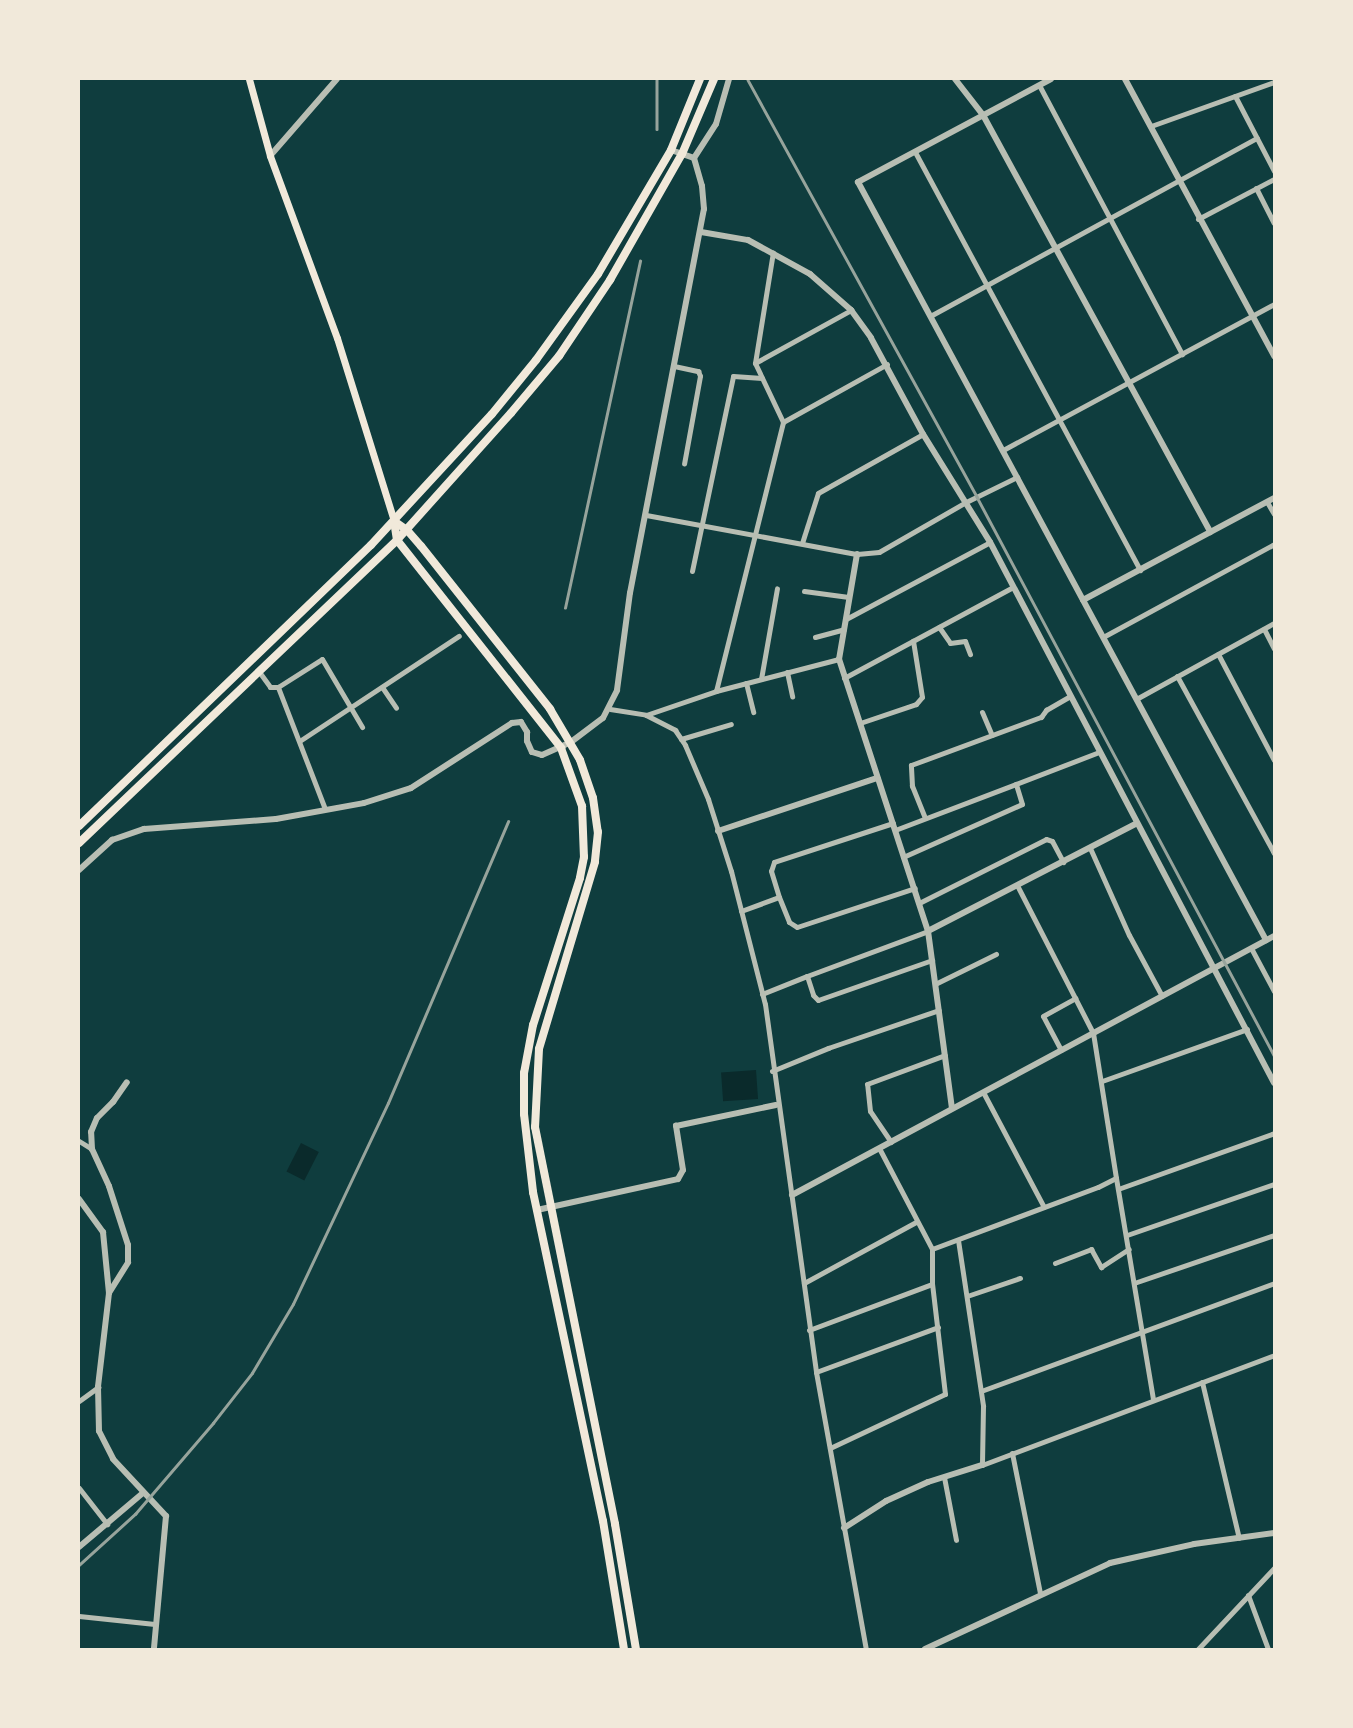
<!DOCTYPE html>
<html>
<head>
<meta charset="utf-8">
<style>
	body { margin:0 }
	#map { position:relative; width:1353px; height:1728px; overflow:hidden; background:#0f3d3e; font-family:Barlow,sans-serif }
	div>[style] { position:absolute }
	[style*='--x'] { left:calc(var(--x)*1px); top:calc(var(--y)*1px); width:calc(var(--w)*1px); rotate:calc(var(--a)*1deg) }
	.water>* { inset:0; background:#0a2a2b; transform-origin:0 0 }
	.minor>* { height:5px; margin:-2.5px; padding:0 2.5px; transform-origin:2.5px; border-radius:2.5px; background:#b8beb3 }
	.tertiary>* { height:6px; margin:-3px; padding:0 3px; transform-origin:3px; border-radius:3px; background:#b8beb3 }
	.secondary>* { height:7px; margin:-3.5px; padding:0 3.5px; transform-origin:3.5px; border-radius:3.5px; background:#f1e9da }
	.trunk>* { height:8px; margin:-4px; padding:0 4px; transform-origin:4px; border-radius:4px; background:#f1e9da }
	.rail>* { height:2.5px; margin:-1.25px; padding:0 1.25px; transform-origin:1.25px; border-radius:1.25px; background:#97a49c }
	span { translate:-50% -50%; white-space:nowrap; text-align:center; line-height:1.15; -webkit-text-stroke:5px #f1e9da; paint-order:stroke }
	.frame { position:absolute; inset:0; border:80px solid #f1e9da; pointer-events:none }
</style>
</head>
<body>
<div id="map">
	<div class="water">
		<div style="left:756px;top:1070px;width:29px;height:35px;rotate:86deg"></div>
		<div style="left:301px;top:1143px;width:20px;height:32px;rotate:27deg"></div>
	</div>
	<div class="minor">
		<div style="--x:1039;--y:85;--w:305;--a:62"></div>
		<div style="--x:1235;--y:96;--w:85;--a:62.5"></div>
		<div style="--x:1151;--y:126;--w:131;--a:-19.7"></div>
		<div style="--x:915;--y:152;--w:475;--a:61.7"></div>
		<div style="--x:1256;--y:188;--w:39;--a:63"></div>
		<div style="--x:1198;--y:219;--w:86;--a:-27.8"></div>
		<div style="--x:932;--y:315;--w:370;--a:-28.6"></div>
		<div style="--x:755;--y:363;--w:110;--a:-28.9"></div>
		<div style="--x:674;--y:366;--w:25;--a:12"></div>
		<div style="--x:698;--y:371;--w:5;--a:68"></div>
		<div style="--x:700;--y:376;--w:89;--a:100.3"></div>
		<div style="--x:783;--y:422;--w:119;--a:-29.1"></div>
		<div style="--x:1003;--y:450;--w:308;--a:-28.3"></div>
		<div style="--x:1267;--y:502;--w:14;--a:60"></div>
		<div style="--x:646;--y:515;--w:215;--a:10.5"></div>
		<div style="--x:857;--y:554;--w:22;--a:-5"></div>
		<div style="--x:879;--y:552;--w:100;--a:-29.9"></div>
		<div style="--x:966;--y:502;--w:57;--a:-26.1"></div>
		<div style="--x:802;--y:543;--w:52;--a:-72.3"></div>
		<div style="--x:818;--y:493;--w:120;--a:-29.3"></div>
		<div style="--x:692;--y:571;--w:199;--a:-78.1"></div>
		<div style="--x:733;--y:376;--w:29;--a:4"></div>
		<div style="--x:804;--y:591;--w:45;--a:7.6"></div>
		<div style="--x:846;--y:619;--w:163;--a:-28.1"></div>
		<div style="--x:939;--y:627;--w:19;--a:55"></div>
		<div style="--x:950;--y:643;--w:15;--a:-8"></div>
		<div style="--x:965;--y:641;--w:14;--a:69"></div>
		<div style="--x:1264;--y:629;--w:22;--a:63"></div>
		<div style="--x:815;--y:637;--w:30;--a:-15"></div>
		<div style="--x:1103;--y:637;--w:195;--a:-28.5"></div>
		<div style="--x:1218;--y:654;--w:120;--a:62.2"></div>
		<div style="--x:787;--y:672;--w:25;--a:78"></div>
		<div style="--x:260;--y:673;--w:17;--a:54"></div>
		<div style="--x:270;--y:687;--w:8;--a:0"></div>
		<div style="--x:1177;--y:676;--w:202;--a:61.3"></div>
		<div style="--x:844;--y:678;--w:192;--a:-28.3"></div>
		<div style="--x:761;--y:679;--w:92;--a:-80"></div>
		<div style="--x:746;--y:683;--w:30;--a:76"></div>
		<div style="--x:382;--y:687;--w:25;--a:56"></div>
		<div style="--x:716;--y:691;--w:277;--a:-76"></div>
		<div style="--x:783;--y:422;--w:65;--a:-115.4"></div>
		<div style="--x:755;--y:363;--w:112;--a:-80.8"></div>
		<div style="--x:1138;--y:698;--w:155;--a:-28.9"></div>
		<div style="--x:610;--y:709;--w:36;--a:9"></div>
		<div style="--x:646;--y:715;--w:33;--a:27"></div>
		<div style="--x:675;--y:730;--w:18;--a:56"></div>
		<div style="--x:685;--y:745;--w:59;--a:66.9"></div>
		<div style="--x:708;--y:799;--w:76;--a:72.3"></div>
		<div style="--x:731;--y:871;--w:137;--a:75.7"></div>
		<div style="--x:765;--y:1004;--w:372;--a:82.1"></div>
		<div style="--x:816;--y:1372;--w:281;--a:79.8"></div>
		<div style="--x:982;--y:712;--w:25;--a:67"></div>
		<div style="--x:646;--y:715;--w:74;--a:-18.9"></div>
		<div style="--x:716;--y:691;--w:127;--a:-14.6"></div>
		<div style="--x:860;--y:723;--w:59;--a:-18.7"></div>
		<div style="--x:916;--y:704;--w:9;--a:-49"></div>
		<div style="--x:922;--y:697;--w:57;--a:-99.1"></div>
		<div style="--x:681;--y:739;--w:52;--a:-16.7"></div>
		<div style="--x:301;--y:740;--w:189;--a:-33.4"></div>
		<div style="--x:325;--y:809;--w:131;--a:-111.1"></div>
		<div style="--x:278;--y:687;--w:52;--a:-32.5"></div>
		<div style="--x:322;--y:659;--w:79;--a:59.5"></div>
		<div style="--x:925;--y:818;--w:35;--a:-112"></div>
		<div style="--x:912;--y:786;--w:21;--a:-93"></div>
		<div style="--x:911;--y:765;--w:139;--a:-20.3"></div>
		<div style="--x:1041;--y:717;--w:9;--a:-54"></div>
		<div style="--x:1046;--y:710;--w:28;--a:-30"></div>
		<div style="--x:893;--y:823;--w:125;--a:161.9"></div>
		<div style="--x:774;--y:862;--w:9;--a:108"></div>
		<div style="--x:771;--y:871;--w:27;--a:73"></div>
		<div style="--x:779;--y:897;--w:27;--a:68"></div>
		<div style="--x:789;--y:922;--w:9;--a:32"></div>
		<div style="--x:797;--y:927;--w:124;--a:-18.3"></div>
		<div style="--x:895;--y:830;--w:129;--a:-20.8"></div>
		<div style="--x:1090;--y:848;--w:95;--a:65.9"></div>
		<div style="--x:1129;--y:935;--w:69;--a:61.6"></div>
		<div style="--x:903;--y:857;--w:130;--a:-24"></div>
		<div style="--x:1022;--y:804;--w:21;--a:-107"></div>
		<div style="--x:1016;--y:784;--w:89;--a:-21.1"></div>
		<div style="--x:919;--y:903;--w:142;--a:-26.7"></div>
		<div style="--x:1046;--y:839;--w:6;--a:18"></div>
		<div style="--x:1052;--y:841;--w:24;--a:62"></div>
		<div style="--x:741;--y:911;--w:40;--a:-20.2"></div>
		<div style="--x:1251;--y:948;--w:49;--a:61.9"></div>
		<div style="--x:807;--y:976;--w:129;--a:-20.4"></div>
		<div style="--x:935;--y:984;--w:68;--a:-26.2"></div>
		<div style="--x:762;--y:994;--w:48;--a:-21.8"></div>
		<div style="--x:807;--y:976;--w:20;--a:72"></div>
		<div style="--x:813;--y:995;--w:7;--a:45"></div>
		<div style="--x:818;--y:1000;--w:121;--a:-19.3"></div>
		<div style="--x:1061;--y:1050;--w:38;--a:-118"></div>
		<div style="--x:1043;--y:1016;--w:37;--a:-29"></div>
		<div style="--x:772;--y:1071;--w:61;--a:-22.3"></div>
		<div style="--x:828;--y:1048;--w:117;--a:-18.9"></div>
		<div style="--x:1102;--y:1081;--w:154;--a:-19.7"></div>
		<div style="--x:983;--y:1092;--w:130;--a:62.1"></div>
		<div style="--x:79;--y:1141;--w:15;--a:32"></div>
		<div style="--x:891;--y:1142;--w:37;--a:-124"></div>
		<div style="--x:870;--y:1111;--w:27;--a:-96"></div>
		<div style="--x:867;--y:1084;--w:83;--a:-20.4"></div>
		<div style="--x:879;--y:1148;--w:114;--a:62.3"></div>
		<div style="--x:1116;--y:1178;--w:225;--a:80.5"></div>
		<div style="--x:1118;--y:1189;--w:166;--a:-19.7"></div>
		<div style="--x:1127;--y:1235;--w:156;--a:-19.1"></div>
		<div style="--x:958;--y:1240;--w:168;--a:81.4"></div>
		<div style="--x:983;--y:1406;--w:59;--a:91"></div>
		<div style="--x:982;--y:1465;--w:312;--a:-20.6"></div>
		<div style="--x:1055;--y:1263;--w:39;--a:-21"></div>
		<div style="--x:1091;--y:1249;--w:21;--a:61"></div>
		<div style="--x:1101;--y:1267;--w:33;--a:-33"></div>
		<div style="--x:804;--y:1283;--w:128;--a:-28.6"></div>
		<div style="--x:1134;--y:1283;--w:148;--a:-18.9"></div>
		<div style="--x:967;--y:1296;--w:56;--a:-18.8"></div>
		<div style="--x:809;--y:1330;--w:131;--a:-20.5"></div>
		<div style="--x:816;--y:1372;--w:130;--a:-20.2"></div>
		<div style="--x:1202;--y:1382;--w:160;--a:76.7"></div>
		<div style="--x:981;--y:1391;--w:312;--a:-20.2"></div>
		<div style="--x:79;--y:1401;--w:24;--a:-36"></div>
		<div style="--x:830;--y:1448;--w:127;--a:-25.2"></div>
		<div style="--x:945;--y:1394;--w:111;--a:-96.7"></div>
		<div style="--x:932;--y:1284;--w:35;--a:-90"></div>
		<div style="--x:932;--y:1249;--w:177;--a:-20.5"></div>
		<div style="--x:1098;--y:1187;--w:20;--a:-27"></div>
		<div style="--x:1116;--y:1178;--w:147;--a:-99"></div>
		<div style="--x:1093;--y:1033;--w:166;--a:-117.2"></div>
		<div style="--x:1012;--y:1453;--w:143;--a:78.7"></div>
		<div style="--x:944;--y:1477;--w:64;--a:79.2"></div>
		<div style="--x:79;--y:1488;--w:46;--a:52.1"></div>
		<div style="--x:1248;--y:1595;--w:58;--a:69.7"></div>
		<div style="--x:79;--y:1616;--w:76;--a:6"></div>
		<div style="--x:1198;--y:1649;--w:111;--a:-46.8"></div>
	</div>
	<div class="tertiary">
		<div style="--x:955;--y:79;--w:46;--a:52.1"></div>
		<div style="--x:983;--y:115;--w:475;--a:61.4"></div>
		<div style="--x:1051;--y:79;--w:219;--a:151.9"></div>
		<div style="--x:858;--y:182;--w:861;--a:61.71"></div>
		<div style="--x:1125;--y:79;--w:315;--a:61.7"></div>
		<div style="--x:671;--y:150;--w:24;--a:19"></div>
		<div style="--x:694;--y:158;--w:40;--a:-57.1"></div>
		<div style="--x:716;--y:124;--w:47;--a:-73.9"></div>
		<div style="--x:270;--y:156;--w:102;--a:-49"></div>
		<div style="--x:701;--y:232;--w:48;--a:9.7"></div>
		<div style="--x:748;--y:240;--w:71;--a:28.7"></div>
		<div style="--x:810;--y:274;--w:55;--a:41.3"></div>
		<div style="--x:851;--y:310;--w:34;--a:54"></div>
		<div style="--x:871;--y:338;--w:109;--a:61.6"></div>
		<div style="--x:923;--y:434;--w:127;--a:58.2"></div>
		<div style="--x:990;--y:542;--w:611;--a:62.3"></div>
		<div style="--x:857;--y:554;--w:107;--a:99.7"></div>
		<div style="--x:839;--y:659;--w:286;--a:71.9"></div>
		<div style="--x:928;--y:931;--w:179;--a:82.3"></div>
		<div style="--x:1083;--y:600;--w:217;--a:-28.1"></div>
		<div style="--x:718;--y:831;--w:168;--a:-18.4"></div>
		<div style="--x:79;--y:870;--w:45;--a:-42.3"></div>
		<div style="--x:112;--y:840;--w:34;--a:-19"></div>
		<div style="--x:144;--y:829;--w:132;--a:-4.3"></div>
		<div style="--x:276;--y:819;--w:89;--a:-10.3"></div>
		<div style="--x:364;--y:803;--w:49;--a:-17.7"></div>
		<div style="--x:411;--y:788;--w:120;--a:-32.8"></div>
		<div style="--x:512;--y:723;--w:9;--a:-6"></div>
		<div style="--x:521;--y:722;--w:12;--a:59"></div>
		<div style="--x:527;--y:732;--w:9;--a:90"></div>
		<div style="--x:527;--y:741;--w:12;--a:66"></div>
		<div style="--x:532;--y:752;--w:10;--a:17"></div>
		<div style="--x:542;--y:755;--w:32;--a:-24"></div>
		<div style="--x:571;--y:742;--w:40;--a:-37"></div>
		<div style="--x:603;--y:718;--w:31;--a:-63"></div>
		<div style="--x:617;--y:690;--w:98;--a:-82.4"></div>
		<div style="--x:630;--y:593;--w:391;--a:-79.1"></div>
		<div style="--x:704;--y:209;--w:23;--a:-95"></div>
		<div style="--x:702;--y:186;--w:29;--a:-106"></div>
		<div style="--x:928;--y:931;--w:235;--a:-27.3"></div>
		<div style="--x:792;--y:1195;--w:547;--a:-28.25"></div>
		<div style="--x:79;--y:1199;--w:41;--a:54"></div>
		<div style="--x:103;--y:1232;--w:61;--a:84.4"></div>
		<div style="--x:109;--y:1293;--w:95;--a:96.7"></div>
		<div style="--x:98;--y:1387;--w:44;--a:88.7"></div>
		<div style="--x:99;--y:1431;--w:31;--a:63"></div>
		<div style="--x:113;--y:1459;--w:78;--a:47.1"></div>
		<div style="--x:166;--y:1516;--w:134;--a:95.2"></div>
		<div style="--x:537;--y:1210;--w:144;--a:-12.4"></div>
		<div style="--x:678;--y:1179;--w:10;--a:-61"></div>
		<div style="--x:683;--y:1170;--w:45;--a:-99"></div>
		<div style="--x:676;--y:1126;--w:102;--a:-11.9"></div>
		<div style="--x:109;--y:1293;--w:36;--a:-58"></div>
		<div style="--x:128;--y:1262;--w:17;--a:-90"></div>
		<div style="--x:128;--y:1245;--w:62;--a:-107.9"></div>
		<div style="--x:109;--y:1186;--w:41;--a:-114.7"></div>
		<div style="--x:92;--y:1149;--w:17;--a:-93"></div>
		<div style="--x:91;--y:1132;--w:15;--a:-67"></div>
		<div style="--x:97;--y:1118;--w:23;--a:-45"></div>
		<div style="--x:113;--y:1102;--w:24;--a:-55"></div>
		<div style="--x:844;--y:1528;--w:50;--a:-32.7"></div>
		<div style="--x:886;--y:1501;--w:46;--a:-24.3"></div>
		<div style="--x:928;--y:1482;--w:57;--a:-17.5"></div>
		<div style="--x:79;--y:1547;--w:84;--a:-40.2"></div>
		<div style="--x:925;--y:1649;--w:204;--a:-24.9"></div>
		<div style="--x:1110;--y:1563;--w:86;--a:-12.7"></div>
		<div style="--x:1194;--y:1544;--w:81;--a:-7.8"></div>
	</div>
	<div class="secondary">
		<div style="--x:249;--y:79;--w:80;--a:74.7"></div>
		<div style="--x:270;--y:156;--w:194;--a:69.8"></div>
		<div style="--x:337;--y:338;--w:192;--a:72.7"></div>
	</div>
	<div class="trunk">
		<div style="--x:394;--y:521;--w:16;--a:35"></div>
		<div style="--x:407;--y:530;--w:21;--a:49"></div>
		<div style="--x:421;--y:546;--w:208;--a:51.6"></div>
		<div style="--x:550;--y:709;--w:59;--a:59.5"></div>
		<div style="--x:580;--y:760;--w:40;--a:71.1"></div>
		<div style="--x:593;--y:798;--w:34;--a:82"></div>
		<div style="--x:598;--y:832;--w:30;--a:96"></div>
		<div style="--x:595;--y:862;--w:195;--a:106.7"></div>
		<div style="--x:539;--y:1049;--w:78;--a:92.9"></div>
		<div style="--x:535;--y:1127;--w:405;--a:78.6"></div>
		<div style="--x:615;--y:1524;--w:127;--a:80.5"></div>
		<div style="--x:394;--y:521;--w:19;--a:81"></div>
		<div style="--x:397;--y:540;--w:265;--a:51.7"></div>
		<div style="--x:561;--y:748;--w:62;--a:70.1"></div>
		<div style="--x:582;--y:806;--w:51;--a:87.8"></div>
		<div style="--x:584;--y:857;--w:21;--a:101"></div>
		<div style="--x:580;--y:878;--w:154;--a:107.7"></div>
		<div style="--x:533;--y:1025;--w:49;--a:100.6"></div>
		<div style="--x:524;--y:1073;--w:41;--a:90"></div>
		<div style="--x:524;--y:1114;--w:79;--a:83.4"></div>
		<div style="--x:533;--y:1192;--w:336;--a:78"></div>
		<div style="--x:603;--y:1521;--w:130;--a:80.7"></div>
		<div style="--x:79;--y:826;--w:405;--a:-43.9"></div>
		<div style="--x:371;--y:545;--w:178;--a:-47.3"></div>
		<div style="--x:492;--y:414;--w:70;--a:-50.8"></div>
		<div style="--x:536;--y:360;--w:106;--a:-54.2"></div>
		<div style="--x:598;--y:274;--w:144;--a:-59.5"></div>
		<div style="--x:671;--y:150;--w:77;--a:-67.8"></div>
		<div style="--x:79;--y:843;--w:439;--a:-43.6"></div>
		<div style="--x:397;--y:540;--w:171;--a:-48.1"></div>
		<div style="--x:511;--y:413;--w:75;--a:-49.9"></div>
		<div style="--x:559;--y:356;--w:92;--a:-56.1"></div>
		<div style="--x:610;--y:280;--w:145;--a:-60.3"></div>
		<div style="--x:682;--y:154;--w:82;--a:-66.9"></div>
	</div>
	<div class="rail">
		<div style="--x:657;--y:79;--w:50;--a:90"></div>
		<div style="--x:748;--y:80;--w:476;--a:61.2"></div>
		<div style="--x:977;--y:497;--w:632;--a:61.98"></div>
		<div style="--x:565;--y:608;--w:355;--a:-77.8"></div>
		<div style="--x:79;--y:1565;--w:76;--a:-42.3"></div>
		<div style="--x:135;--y:1514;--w:120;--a:-49.4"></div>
		<div style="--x:213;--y:1423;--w:63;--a:-52"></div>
		<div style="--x:252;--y:1373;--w:80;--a:-59.3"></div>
		<div style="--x:293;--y:1304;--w:222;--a:-64.7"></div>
		<div style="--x:388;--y:1103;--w:306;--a:-66.9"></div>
	</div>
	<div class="frame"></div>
</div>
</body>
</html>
